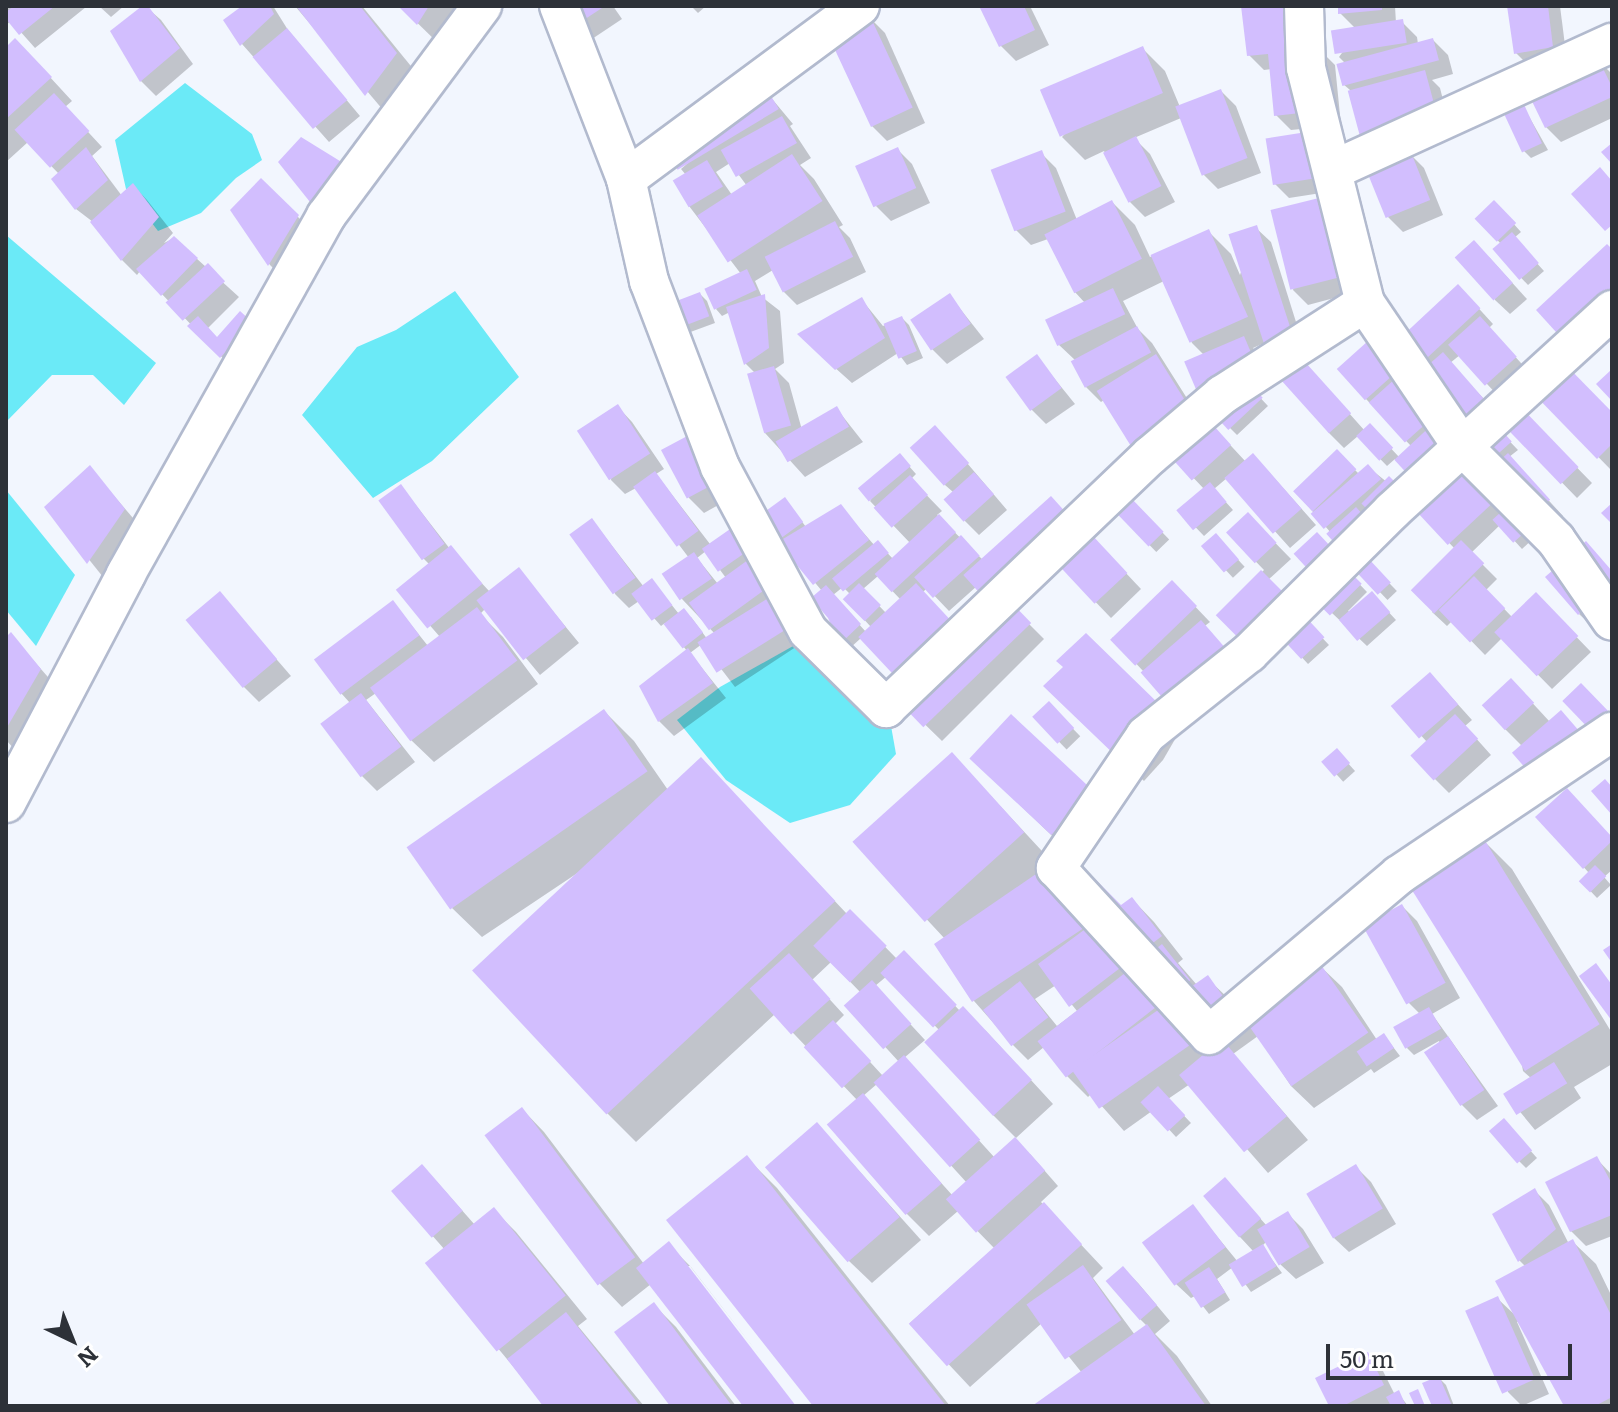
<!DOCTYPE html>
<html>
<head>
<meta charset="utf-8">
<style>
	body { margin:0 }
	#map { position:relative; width:1618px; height:1412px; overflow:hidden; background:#f2f6fe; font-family:Literata,serif }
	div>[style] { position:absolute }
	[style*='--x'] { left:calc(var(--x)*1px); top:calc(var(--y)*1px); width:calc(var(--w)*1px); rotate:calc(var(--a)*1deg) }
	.water>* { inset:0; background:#6beaf7 }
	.shadow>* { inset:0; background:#0003; transform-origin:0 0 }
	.building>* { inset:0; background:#d2befe; transform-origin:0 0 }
	.roads { filter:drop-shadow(2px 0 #b2bace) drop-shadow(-2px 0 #b2bace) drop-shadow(0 2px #b2bace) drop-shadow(0 -2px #b2bace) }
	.street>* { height:38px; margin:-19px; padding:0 19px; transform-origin:19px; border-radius:19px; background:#fff }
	span { translate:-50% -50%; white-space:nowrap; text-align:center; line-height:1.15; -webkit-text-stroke:6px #fff; paint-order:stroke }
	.frame { position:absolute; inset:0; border:8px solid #2d3138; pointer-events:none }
	.north { position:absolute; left:32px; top:1300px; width:80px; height:80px; -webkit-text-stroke:6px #fff; paint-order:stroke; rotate:137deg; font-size:22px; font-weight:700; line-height:32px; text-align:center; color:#2d3138 }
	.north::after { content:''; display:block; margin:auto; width:28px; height:36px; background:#2d3138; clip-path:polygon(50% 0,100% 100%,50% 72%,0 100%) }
	.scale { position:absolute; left:1326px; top:1344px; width:246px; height:36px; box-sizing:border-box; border:4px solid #2d3138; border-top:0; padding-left:10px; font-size:24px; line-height:28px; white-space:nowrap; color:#2d3138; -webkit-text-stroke:6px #fff; paint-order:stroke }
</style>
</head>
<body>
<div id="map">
	<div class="water">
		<div style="clip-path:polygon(185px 83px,252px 134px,262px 160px,236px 178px,201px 213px,158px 231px,126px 189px,115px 140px)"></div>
		<div style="clip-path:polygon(6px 235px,156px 363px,124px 405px,93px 375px,52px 375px,6px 422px)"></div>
		<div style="clip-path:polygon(455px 291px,519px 377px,432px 461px,373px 498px,302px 415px,357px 347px,396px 330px)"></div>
		<div style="clip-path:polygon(6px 490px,75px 575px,36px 646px,6px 610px)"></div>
		<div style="clip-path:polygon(802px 641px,888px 709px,896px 754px,850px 805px,790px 823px,726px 780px,677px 720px,720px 687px)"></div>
	</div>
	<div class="shadow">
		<div style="clip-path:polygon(6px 6px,85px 6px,86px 7px,35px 48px,11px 21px,6px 25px)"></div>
		<div style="clip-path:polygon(99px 6px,124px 6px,111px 17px)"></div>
		<div style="clip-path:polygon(145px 6px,161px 20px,193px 64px,156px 96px,141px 81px,113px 32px)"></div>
		<div style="clip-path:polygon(245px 6px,273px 6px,288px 30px,360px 116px,329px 142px,242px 44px,226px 21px)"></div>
		<div style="clip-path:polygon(295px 6px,362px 6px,419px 76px,389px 117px)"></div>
		<div style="clip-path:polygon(400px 6px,465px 6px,441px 46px)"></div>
		<div style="clip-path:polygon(561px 6px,613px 6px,622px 19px,589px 41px)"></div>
		<div style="clip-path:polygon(691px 6px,706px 6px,698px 13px)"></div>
		<div style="clip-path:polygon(981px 6px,1030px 6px,1049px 45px,1016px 61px,1001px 46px)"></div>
		<div style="clip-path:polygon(1243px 6px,1320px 50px,1335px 65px,1341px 125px,1291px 130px,1276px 115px,1272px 69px,1264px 70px,1249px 55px)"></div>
		<div style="clip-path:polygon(1340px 6px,1395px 6px,1396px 23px,1402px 22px,1417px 37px,1418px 44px,1433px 40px,1448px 55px,1453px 74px,1432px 80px,1440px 88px,1451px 131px,1377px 150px,1362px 135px,1350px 90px,1343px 84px,1345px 63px,1339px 57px,1358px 31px,1340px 13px)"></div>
		<div style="clip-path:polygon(1509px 6px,1560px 6px,1567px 61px,1531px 68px,1516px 53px)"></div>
		<div style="clip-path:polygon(870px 18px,885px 33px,925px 123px,887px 141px,872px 126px)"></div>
		<div style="clip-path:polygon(1142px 48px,1165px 71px,1180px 107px,1221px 91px,1236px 106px,1261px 173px,1218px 189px,1203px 174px,1181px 118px,1134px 138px,1150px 154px,1175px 202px,1145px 217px,1130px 202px,1104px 151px,1085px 160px,1062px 137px)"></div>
		<div style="clip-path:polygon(6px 49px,37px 63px,72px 101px,65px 107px,102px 147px,92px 156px,122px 196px,133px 185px,147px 200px,173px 233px,164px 243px,174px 238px,239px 297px,208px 328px,218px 340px,241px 314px,236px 372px,140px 271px,137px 275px,122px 260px,93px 222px,76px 209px,53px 179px,59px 174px,28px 142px,6px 162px)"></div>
		<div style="clip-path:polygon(1596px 58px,1612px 74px,1612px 118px,1561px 142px,1546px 127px)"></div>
		<div style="clip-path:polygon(evenodd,768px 94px,793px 124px,790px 126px,811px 158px,800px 165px,814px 179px,843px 225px,839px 227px,850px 238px,866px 272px,797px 305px,782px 290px,773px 270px,755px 281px,762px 297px,780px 311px,784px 363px,775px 369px,789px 383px,802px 430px,837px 409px,863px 442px,805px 477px,765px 433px,756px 374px,746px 364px,730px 312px,722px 316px,716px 309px,741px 274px,689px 206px,686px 175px,681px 169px,768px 94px,730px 163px,747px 186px,732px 195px,716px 172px,730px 163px)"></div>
		<div style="clip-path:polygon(1519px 99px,1548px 150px,1531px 158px,1524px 151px)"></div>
		<div style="clip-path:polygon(1268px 141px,1334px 191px,1289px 198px,1274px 183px)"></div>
		<div style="clip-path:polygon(897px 149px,912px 164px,930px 203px,891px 221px,876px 206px)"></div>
		<div style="clip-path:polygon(1041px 153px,1056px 168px,1077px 220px,1112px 202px,1135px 225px,1150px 257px,1208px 231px,1231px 254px,1240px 275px,1256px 228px,1271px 242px,1306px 354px,1298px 356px,1365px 431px,1370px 426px,1399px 457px,1411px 446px,1366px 399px,1368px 344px,1538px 534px,1522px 549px,1500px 525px,1471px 553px,1497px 579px,1486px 590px,1512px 617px,1536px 595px,1591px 652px,1552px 689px,1502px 638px,1485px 655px,1452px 621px,1447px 626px,1432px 612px,1455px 549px,1414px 506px,1428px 493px,1395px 459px,1387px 466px,1358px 436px,1344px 448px,1329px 433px,1264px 343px,1253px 348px,1258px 353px,1252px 389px,1268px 406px,1237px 435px,1216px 414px,1204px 355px,1192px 343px,1164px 281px,1123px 301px,1138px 329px,1152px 343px,1202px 422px,1220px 434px,1246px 462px,1268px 471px,1316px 525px,1290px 548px,1227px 478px,1214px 489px,1233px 510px,1204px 536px,1181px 512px,1205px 490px,1167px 450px,1104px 400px,1101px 402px,1086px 387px,1076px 361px,1058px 344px,1085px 303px,1074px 291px,1048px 239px,1031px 245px,1016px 230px)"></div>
		<div style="clip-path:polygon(1409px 153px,1424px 168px,1443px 215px,1403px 232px,1388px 217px)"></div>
		<div style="clip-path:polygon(261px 180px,313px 232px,284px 279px,270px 265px,232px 210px)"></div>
		<div style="clip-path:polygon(1318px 200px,1333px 215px,1353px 293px,1308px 305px,1293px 290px)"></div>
		<div style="clip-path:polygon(1494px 202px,1521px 232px,1514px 238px,1544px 271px,1528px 285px,1495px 250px,1501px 244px,1477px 218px)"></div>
		<div style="clip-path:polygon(1489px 257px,1527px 299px,1510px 314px,1495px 300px)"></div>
		<div style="clip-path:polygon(700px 294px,707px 301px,715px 323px,685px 334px,678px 327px)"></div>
		<div style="clip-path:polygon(950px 296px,984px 339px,947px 364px,932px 349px)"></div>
		<div style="clip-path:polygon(862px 300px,883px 326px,902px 318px,909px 325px,923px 358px,907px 365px,898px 353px,852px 383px,814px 349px)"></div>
		<div style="clip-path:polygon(1472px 301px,1493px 324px,1489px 328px,1530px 373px,1501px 399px,1460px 355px,1450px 363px,1500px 416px,1514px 403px,1592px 483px,1577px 498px,1501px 420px,1495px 426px,1518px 450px,1509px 457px,1563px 516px,1550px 527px,1397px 341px)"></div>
		<div style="clip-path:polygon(694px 351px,701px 358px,715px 404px)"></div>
		<div style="clip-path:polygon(1037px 357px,1075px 404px,1046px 424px,1031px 409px)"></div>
		<div style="clip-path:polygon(1534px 391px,1612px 415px,1612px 471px)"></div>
		<div style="clip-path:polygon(evenodd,618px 407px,632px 422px,664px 469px,656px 474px,710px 544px,733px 529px,811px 637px,735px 687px,702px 644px,690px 653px,726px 698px,674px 736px,659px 721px,687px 651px,665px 623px,661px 626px,639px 601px,629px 608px,615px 594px,592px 520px,644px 587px,658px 588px,679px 614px,691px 617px,708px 640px,716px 635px,682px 599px,689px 558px,636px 488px,625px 494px,611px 480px,618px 407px,706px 551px,726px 578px,718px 584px,697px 558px,706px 551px)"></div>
		<div style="clip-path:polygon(950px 443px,1007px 510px,979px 535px,964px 520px,953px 492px,945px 485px)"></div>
		<div style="clip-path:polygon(664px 452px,731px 498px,704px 513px,689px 498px)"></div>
		<div style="clip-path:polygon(1337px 452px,1360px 475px,1368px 467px,1412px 502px,1331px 533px,1296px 492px)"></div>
		<div style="clip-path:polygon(evenodd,900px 456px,916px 474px,911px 479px,942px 511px,937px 515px,983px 560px,1010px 605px,1044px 639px,942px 741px,906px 706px,916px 696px,861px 638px,849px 649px,842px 642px,822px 591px,784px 546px,774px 541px,785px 499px,806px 527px,841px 507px,875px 546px,878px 543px,894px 560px,911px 544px,870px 501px,900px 456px,878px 576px,901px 600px,886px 613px,863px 589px,878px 576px,900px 456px,977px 586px,1001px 611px,969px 642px,922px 593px,927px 588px,949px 611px,977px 586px,900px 456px,843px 587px,850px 594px,845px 599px,871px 627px,866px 632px,833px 595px,843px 587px)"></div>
		<div style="clip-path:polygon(90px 468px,139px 525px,103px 577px,47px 507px)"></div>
		<div style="clip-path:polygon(401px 486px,450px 549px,490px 592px,519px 570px,579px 643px,540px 675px,485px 609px,480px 614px,503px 637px,538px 684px,434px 762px,411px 740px,376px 693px,366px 700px,415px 762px,377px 791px,362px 776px,350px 703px,341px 693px,393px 602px,428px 646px,440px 637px,399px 590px,430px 565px,424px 559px)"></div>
		<div style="left:1131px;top:500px;width:55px;height:18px;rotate:46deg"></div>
		<div style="clip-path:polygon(1248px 515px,1291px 559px,1268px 580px,1329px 645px,1308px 664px,1283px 637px,1218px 615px,1264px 570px,1228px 533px)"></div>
		<div style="left:1216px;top:536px;width:42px;height:16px;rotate:47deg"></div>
		<div style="clip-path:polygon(1107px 553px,1141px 589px,1111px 618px,1061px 566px)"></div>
		<div style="left:1367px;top:560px;width:43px;height:13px;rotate:46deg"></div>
		<div style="clip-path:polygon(1344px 568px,1367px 592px,1348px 611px,1351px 613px,1372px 594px,1396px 620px,1367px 646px,1315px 597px)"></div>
		<div style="clip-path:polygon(1612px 571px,1612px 613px,1594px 628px,1579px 614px)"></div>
		<div style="clip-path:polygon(220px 594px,291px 676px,259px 702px,244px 687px)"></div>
		<div style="clip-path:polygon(1187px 598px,1210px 622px,1144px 672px,1112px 638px)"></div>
		<div style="clip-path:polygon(11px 635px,55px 685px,16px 751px,6px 740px,6px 640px)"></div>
		<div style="clip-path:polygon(1445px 690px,1472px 720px,1465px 726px,1491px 755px,1449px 793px,1434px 778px,1427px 742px,1395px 707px)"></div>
		<div style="clip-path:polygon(1526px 696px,1550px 722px,1522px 746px,1505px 729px)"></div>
		<div style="left:1049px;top:704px;width:45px;height:19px;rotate:46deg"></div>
		<div style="clip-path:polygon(1069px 709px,1181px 729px,1163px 760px,1144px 781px)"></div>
		<div style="clip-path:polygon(evenodd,604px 711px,634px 741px,668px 790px,701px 759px,847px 914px,850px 911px,897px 959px,904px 952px,960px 1011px,986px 1031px,1053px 1104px,1016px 1138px,993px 1115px,939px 1030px,887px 976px,875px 986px,925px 1040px,904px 1058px,995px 1158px,1030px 1154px,1058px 1186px,1041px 1202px,1103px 1268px,1093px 1278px,1135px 1335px,1147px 1326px,1140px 1319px,1123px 1268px,1138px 1283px,1170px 1321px,1155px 1334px,1177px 1356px,1212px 1406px,1035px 1406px,1082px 1373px,1042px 1323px,970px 1387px,910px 1323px,994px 1248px,958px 1211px,929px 1236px,907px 1214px,830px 1125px,858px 1101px,775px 1014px,636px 1142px,607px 1113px,579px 872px,482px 937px,452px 908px,604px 711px,831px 962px,861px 993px,847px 1005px,899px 1062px,883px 1076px,835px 1024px,844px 1015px,812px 980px,831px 962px,604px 711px,877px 1084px,967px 1183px,953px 1196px,863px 1096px,877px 1084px)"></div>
		<div style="left:1337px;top:751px;width:27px;height:16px;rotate:48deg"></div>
		<div style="clip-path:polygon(evenodd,952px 754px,1054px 864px,1070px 853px,994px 780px,1092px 793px,1073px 859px,1121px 907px,1132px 899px,1154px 922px,1183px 959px,1178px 963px,1197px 985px,1207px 978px,1230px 1000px,1319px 965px,1342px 987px,1377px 1040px,1384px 1035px,1400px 1056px,1374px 1073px,1371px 1069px,1314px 1108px,1291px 1086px,1258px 1036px,1233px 1054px,1308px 1140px,1268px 1173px,1190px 1084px,1168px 1099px,1191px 1123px,1176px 1137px,1152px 1111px,1124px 1131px,1091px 1094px,1088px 1097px,1065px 1074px,1044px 1047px,1028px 1060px,1013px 1045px,974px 1001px,936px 944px,945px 939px,855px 842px,952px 754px,1056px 985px,1077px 1011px,1057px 1026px,1035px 999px,1056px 985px)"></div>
		<div style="clip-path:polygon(1538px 817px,1612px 839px,1612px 870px,1604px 877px,1611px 885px,1597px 898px,1581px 881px,1589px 873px)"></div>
		<div style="clip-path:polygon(1482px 839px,1512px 869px,1612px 1033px,1612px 1064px,1574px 1087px,1581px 1098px,1535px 1130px,1507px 1096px,1532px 1079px,1523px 1071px)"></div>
		<div style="clip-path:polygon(1402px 906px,1417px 921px,1460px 998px,1432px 1014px,1498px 1106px,1477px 1120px,1462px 1105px,1439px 1041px,1414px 1055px,1407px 1048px,1420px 1014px,1409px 1003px)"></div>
		<div style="clip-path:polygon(522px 1109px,544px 1132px,644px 1264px,668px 1244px,691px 1267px,799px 1406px,690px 1266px,685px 1266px,793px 1406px,746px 1406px,651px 1284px,622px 1307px,600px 1284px)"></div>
		<div style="clip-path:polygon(817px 1124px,921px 1240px,872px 1283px,849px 1261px)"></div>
		<div style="clip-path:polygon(1510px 1128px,1537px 1158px,1526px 1168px,1519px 1161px)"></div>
		<div style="clip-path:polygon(747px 1158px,777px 1188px,950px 1406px,816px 1406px)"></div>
		<div style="clip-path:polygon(1596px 1158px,1612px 1175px,1612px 1236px,1586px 1246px,1571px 1231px)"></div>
		<div style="clip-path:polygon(1356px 1167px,1371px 1182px,1396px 1224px,1349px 1252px,1334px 1238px)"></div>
		<div style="clip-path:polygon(1225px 1179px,1267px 1226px,1288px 1214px,1303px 1229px,1324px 1263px,1296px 1279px,1281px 1265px,1267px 1241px,1262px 1246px,1282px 1273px,1251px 1292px,1233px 1267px,1217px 1279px,1230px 1300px,1209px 1314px,1195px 1296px,1191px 1298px,1176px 1284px,1193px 1207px,1238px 1262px,1254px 1252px,1240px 1237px)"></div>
		<div style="clip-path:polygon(437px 1182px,475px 1225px,494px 1210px,516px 1232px,587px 1319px,578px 1326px,644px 1406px,546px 1406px,428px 1264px,445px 1250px,394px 1192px)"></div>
		<div style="clip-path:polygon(1534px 1190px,1549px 1205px,1569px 1244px,1573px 1242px,1596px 1264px,1612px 1297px,1612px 1406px,1567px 1406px,1519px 1321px,1517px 1322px,1549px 1394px,1522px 1406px,1508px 1392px,1498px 1299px,1516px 1316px,1526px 1267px,1519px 1260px)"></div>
		<div style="clip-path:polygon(654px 1305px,676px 1327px,736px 1406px,672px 1406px)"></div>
		<div style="clip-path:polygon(1367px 1354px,1382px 1369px,1395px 1395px,1398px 1393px,1408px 1406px,1331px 1406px)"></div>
		<div style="clip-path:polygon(1439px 1378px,1446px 1385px,1454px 1406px,1434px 1406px)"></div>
	</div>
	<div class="building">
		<div style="clip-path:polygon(14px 6px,55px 6px,19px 35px,6px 19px,6px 12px)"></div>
		<div style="clip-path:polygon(142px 6px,148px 6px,180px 48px,140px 82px,110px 31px)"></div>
		<div style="clip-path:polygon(242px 6px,270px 6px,274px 14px,240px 46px,223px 20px)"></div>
		<div style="clip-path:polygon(296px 6px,360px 6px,397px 53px,365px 96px)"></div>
		<div style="clip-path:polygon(398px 6px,429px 6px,417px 25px)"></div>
		<div style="clip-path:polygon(559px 6px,605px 6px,573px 27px)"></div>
		<div style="clip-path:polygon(979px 6px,1024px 6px,1035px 30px,999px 47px)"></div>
		<div style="clip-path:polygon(1241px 6px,1296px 6px,1327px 110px,1274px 116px,1268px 54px,1247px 56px)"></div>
		<div style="clip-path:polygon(1338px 6px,1382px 6px,1382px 10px,1338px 14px)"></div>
		<div style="clip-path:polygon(1507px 6px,1548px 6px,1553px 47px,1514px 54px)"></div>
		<div style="left:870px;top:16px;width:101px;height:46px;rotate:65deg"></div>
		<div style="left:1403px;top:19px;width:24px;height:73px;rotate:81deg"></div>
		<div style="left:287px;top:28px;width:94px;height:45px;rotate:50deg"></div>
		<div style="clip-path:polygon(15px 38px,52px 77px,6px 119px,6px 47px)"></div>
		<div style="left:1433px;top:38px;width:23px;height:100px;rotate:75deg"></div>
		<div style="left:1143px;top:46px;width:51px;height:112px;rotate:67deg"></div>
		<div style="clip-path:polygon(1597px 56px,1612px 87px,1612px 97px,1545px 128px,1526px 89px)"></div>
		<div style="left:1425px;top:70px;width:48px;height:80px;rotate:75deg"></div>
		<div style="left:1221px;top:89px;width:74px;height:49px;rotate:69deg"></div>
		<div style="left:768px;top:91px;width:21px;height:118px;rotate:59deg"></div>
		<div style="left:54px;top:93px;width:52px;height:54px;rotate:47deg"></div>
		<div style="left:1520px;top:96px;width:52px;height:22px;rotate:65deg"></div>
		<div style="left:782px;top:116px;width:31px;height:70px;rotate:61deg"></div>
		<div style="left:1313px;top:131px;width:47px;height:48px;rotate:81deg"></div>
		<div style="left:1136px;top:136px;width:56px;height:37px;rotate:63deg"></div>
		<div style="clip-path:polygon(301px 137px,348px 166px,314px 207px,278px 162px)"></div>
		<div style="clip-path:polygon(1612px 143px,1612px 164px,1601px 152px)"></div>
		<div style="clip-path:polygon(86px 147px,108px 180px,75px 210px,51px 179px)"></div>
		<div style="left:898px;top:147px;width:45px;height:47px;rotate:66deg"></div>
		<div style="left:1042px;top:150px;width:66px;height:55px;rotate:69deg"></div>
		<div style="left:1410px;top:150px;width:54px;height:48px;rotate:68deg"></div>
		<div style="left:792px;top:154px;width:56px;height:113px;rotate:57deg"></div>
		<div style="left:707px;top:160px;width:31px;height:40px;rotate:59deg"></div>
		<div style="clip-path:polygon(1600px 167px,1612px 181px,1612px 225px,1605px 231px,1571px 194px)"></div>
		<div style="clip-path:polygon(261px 178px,299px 215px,268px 266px,230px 210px)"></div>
		<div style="clip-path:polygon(133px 183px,159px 217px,121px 261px,90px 222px)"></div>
		<div style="left:1319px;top:198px;width:82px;height:50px;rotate:76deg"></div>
		<div style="left:1112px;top:200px;width:66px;height:76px;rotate:63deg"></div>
		<div style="left:1494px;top:200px;width:32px;height:27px;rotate:46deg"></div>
		<div style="left:835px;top:221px;width:40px;height:79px;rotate:63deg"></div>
		<div style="left:1257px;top:225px;width:120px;height:30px;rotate:72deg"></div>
		<div style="left:1209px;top:229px;width:96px;height:64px;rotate:66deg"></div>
		<div style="left:1512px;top:232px;width:41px;height:26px;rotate:49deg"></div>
		<div style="clip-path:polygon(174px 236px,198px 258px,161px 296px,136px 269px)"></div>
		<div style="left:1474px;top:240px;width:58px;height:26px;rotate:48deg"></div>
		<div style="clip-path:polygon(1607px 244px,1612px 249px,1612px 300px,1566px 343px,1536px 310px)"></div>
		<div style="left:208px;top:263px;width:25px;height:58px;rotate:47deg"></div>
		<div style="left:747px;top:269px;width:23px;height:47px;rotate:65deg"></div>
		<div style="left:1458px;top:284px;width:33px;height:85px;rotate:47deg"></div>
		<div style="left:1113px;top:288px;width:29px;height:75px;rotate:65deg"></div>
		<div style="left:700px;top:292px;width:26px;height:35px;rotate:69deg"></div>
		<div style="left:950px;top:293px;width:37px;height:48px;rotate:56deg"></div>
		<div style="clip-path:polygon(765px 294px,769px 348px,744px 365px,726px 307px)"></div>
		<div style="clip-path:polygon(862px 297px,885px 338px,835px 370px,797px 334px)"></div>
		<div style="clip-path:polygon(240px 311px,252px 322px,220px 358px,187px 326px,198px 316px,217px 337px)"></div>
		<div style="left:902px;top:316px;width:38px;height:20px;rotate:67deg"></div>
		<div style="left:1480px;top:316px;width:55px;height:43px;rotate:48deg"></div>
		<div style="left:1137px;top:326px;width:30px;height:75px;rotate:62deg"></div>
		<div style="left:1244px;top:336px;width:33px;height:65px;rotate:67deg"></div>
		<div style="left:1368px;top:341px;width:42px;height:42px;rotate:48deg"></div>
		<div style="left:1443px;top:352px;width:69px;height:33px;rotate:49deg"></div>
		<div style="left:1297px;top:353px;width:81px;height:30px;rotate:48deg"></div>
		<div style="left:1037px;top:354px;width:42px;height:39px;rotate:54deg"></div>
		<div style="left:1156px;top:354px;width:67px;height:70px;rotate:58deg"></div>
		<div style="clip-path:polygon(1562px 361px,1612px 412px,1612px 444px,1597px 459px,1531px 391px)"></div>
		<div style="left:774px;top:366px;width:62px;height:28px;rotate:74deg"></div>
		<div style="clip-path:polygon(1612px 369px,1612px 401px,1596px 384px)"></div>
		<div style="left:1397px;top:377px;width:54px;height:38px;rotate:48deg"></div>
		<div style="left:1247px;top:381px;width:23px;height:47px;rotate:47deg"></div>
		<div style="left:1514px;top:400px;width:93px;height:25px;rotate:46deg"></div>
		<div style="left:618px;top:404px;width:59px;height:49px;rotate:57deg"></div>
		<div style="left:837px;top:406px;width:24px;height:71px;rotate:60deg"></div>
		<div style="left:1205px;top:416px;width:39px;height:53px;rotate:48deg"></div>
		<div style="left:1436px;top:421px;width:23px;height:57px;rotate:47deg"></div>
		<div style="left:1370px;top:423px;width:34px;height:19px;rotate:47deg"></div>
		<div style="left:1495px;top:423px;width:25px;height:28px;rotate:48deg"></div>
		<div style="left:935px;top:425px;width:51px;height:34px;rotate:48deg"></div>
		<div style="left:691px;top:434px;width:55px;height:34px;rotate:62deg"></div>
		<div style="left:1337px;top:449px;width:28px;height:61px;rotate:46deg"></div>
		<div style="left:900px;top:453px;width:17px;height:55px;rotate:50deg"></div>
		<div style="left:1253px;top:453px;width:74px;height:38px;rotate:49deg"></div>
		<div style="left:1508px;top:453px;width:63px;height:22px;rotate:48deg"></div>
		<div style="left:1465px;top:455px;width:54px;height:74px;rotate:47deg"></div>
		<div style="left:1368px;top:464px;width:20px;height:76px;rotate:49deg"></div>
		<div style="clip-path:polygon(90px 465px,125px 509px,87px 564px,44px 507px)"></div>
		<div style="left:655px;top:471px;width:74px;height:27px;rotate:54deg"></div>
		<div style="left:974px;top:472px;width:30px;height:41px;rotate:48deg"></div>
		<div style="left:910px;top:475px;width:27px;height:49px;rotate:48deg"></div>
		<div style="left:1389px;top:476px;width:24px;height:39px;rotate:45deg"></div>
		<div style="left:1210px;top:482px;width:26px;height:44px;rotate:50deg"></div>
		<div style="left:401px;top:484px;width:74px;height:28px;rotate:54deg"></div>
		<div style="left:1051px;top:496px;width:31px;height:118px;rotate:48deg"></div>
		<div style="left:785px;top:497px;width:31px;height:36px;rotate:54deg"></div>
		<div style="left:1131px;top:498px;width:47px;height:21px;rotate:46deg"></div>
		<div style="left:1511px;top:503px;width:31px;height:25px;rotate:48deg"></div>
		<div style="clip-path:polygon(1612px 503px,1612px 524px,1601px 513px)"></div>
		<div style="clip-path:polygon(841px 504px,869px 540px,813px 585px,778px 542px)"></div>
		<div style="left:1356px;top:507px;width:25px;height:40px;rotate:48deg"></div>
		<div style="left:1248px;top:512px;width:42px;height:30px;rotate:47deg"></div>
		<div style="left:939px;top:514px;width:25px;height:88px;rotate:47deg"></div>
		<div style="left:592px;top:518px;width:74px;height:28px;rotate:54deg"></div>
		<div style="left:733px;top:527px;width:28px;height:38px;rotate:55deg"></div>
		<div style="left:1317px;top:532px;width:35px;height:32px;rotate:47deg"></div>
		<div style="left:1216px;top:533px;width:35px;height:20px;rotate:49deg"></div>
		<div style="left:961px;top:535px;width:28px;height:63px;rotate:48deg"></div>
		<div style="left:1092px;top:535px;width:52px;height:45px;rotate:47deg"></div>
		<div style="left:878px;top:540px;width:17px;height:60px;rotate:50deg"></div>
		<div style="left:1461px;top:540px;width:33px;height:71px;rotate:45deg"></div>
		<div style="clip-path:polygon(1586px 541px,1612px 571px,1612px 585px,1578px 615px,1545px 577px)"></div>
		<div style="left:451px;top:545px;width:50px;height:71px;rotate:51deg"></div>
		<div style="left:694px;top:552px;width:32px;height:39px;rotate:56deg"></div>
		<div style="left:752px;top:557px;width:34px;height:78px;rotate:54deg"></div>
		<div style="left:1367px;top:557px;width:35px;height:18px;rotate:47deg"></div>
		<div style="left:1344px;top:566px;width:25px;height:45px;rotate:45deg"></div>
		<div style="left:519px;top:567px;width:76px;height:54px;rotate:52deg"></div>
		<div style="left:1261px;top:570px;width:42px;height:64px;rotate:45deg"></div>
		<div style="left:1474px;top:576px;width:45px;height:49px;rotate:46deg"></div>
		<div style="left:652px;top:578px;width:34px;height:26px;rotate:53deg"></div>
		<div style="left:1172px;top:580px;width:36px;height:86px;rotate:46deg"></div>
		<div style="left:859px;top:583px;width:31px;height:23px;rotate:45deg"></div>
		<div style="left:916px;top:583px;width:59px;height:79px;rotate:47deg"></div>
		<div style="clip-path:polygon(826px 585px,861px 624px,840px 644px,828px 618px,811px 598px)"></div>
		<div style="left:220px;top:591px;width:89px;height:45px;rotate:50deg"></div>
		<div style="left:1372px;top:591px;width:28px;height:44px;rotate:49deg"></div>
		<div style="left:778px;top:592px;width:36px;height:95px;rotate:58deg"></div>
		<div style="left:1536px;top:592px;width:61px;height:58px;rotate:46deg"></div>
		<div style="left:393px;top:600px;width:44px;height:99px;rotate:53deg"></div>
		<div style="left:1009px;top:600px;width:32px;height:150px;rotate:46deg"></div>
		<div style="left:477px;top:607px;width:67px;height:134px;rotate:53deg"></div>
		<div style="left:684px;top:608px;width:31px;height:26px;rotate:52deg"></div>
		<div style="left:1302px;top:613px;width:33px;height:32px;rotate:47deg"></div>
		<div style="left:1201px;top:620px;width:44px;height:80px;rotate:49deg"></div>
		<div style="clip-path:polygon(11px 632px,41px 669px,6px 729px,6px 637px)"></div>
		<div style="clip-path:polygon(1086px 633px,1160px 705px,1120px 760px,1043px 686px,1063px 667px,1056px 661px)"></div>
		<div style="clip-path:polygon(688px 648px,713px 683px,658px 722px,639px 686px)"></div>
		<div style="left:1430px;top:672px;width:43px;height:52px;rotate:49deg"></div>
		<div style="left:1511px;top:678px;width:34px;height:40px;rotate:47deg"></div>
		<div style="left:1581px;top:683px;width:45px;height:26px;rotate:46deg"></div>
		<div style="left:361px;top:693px;width:67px;height:51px;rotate:53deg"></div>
		<div style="left:1049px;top:701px;width:37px;height:23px;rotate:47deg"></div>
		<div style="left:604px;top:709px;width:76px;height:241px;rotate:55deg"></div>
		<div style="left:1561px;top:710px;width:30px;height:65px;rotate:49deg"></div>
		<div style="left:1011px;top:714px;width:112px;height:61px;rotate:43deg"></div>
		<div style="left:1455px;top:714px;width:34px;height:61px;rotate:47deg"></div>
		<div style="left:1337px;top:748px;width:20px;height:21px;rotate:49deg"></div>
		<div style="left:952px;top:752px;width:108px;height:134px;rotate:48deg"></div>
		<div style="left:701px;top:757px;width:197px;height:313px;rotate:47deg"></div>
		<div style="clip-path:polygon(1605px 779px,1612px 787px,1612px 815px,1591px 791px)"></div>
		<div style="clip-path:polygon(1567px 788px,1612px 837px,1612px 841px,1583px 869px,1535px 817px)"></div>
		<div style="left:1482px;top:836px;width:222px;height:88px;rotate:58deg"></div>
		<div style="clip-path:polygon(1068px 852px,1121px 905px,1132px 897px,1162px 936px,1069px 1007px,1038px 964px,1111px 910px,972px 1002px,934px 944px)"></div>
		<div style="left:1595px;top:865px;width:16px;height:23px;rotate:45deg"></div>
		<div style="left:1402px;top:904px;width:90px;height:45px;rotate:61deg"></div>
		<div style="left:850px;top:909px;width:52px;height:52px;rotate:45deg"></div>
		<div style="left:1162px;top:944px;width:46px;height:158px;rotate:52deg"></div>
		<div style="clip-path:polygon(1612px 944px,1612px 963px,1603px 950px)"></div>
		<div style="left:904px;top:950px;width:76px;height:33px;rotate:46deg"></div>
		<div style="left:789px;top:953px;width:62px;height:53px;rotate:48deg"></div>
		<div style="left:1319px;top:962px;width:86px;height:94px;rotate:55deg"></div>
		<div style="clip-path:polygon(1596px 963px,1612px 985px,1612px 1021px,1579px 976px)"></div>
		<div style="left:1208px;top:975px;width:47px;height:166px;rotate:55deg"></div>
		<div style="left:872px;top:980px;width:59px;height:38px;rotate:48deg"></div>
		<div style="left:1020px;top:981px;width:46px;height:47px;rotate:52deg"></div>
		<div style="left:963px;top:1006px;width:101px;height:53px;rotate:47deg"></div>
		<div style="left:1429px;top:1007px;width:25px;height:41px;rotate:61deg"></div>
		<div style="left:833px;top:1020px;width:56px;height:40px;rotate:47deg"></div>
		<div style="left:1384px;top:1033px;width:18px;height:33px;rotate:56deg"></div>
		<div style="left:1448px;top:1036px;width:65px;height:29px;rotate:56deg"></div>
		<div style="left:1222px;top:1039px;width:101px;height:56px;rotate:50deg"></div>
		<div style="left:904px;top:1055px;width:114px;height:41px;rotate:48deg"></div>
		<div style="left:1554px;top:1062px;width:25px;height:60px;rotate:58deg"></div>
		<div style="left:1158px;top:1086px;width:40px;height:24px;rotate:47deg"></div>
		<div style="left:863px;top:1093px;width:120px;height:48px;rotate:49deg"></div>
		<div style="left:522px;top:1107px;width:188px;height:47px;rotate:53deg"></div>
		<div style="left:1504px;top:1118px;width:43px;height:20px;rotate:49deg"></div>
		<div style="left:817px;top:1122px;width:126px;height:69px;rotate:49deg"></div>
		<div style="left:1015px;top:1137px;width:45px;height:93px;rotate:48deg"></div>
		<div style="clip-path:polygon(747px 1155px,946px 1406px,813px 1406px,666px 1220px)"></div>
		<div style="clip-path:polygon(1597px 1156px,1612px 1184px,1612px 1215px,1570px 1232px,1545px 1182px)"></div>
		<div style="left:422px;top:1164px;width:62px;height:41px;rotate:49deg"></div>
		<div style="left:1356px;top:1164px;width:52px;height:58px;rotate:59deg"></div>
		<div style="left:1225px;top:1177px;width:55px;height:29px;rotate:49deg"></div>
		<div style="clip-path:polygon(1535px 1188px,1556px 1229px,1518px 1262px,1492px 1214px)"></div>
		<div style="left:1044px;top:1202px;width:57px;height:182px;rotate:48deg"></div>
		<div style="left:1193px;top:1204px;width:54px;height:64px;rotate:53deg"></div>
		<div style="left:494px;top:1207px;width:114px;height:89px;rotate:51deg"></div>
		<div style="left:1288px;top:1211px;width:42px;height:36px;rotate:59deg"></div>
		<div style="clip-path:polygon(1573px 1239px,1612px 1317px,1612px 1397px,1595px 1406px,1564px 1406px,1495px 1281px)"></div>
		<div style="clip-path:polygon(669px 1241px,796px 1406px,743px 1406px,636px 1268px)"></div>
		<div style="left:1263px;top:1244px;width:26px;height:40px;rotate:59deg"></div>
		<div style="left:1083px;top:1265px;width:67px;height:69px;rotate:55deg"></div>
		<div style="left:1123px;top:1266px;width:52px;height:23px;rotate:49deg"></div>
		<div style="left:1209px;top:1267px;width:30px;height:29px;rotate:57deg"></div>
		<div style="left:1498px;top:1296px;width:91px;height:36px;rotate:66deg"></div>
		<div style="clip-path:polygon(654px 1302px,732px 1406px,670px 1406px,614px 1332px)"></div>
		<div style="clip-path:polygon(566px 1312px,640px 1406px,543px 1406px,507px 1359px)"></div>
		<div style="clip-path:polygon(1147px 1324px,1206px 1406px,1032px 1406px)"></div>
		<div style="clip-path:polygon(1368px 1352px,1384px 1385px,1343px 1406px,1329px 1406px,1315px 1378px)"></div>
		<div style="clip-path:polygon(1439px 1376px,1452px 1406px,1432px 1406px,1422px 1383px)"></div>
		<div style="clip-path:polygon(1418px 1389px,1425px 1406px,1415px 1406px,1409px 1393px)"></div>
		<div style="clip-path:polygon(1399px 1390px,1406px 1406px,1391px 1406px,1386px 1397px)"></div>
	</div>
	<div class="roads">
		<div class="street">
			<div style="--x:559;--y:6;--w:186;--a:68.8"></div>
			<div style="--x:626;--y:179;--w:291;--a:-36.5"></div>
			<div style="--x:1304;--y:6;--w:62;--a:88.2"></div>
			<div style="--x:1306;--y:68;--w:242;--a:75.9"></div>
			<div style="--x:1365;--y:303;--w:173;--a:55.9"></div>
			<div style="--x:1462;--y:446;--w:133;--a:45"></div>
			<div style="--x:1556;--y:540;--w:98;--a:55.3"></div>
			<div style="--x:1333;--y:170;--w:307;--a:-24.5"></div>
			<div style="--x:626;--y:179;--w:105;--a:77.3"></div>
			<div style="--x:649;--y:281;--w:199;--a:69.1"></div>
			<div style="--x:720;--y:467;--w:186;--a:61.8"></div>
			<div style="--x:808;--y:631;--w:110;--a:44.6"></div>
			<div style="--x:886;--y:708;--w:366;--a:-43.7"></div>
			<div style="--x:1151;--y:455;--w:93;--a:-40.2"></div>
			<div style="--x:1222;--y:395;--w:170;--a:-32.8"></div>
			<div style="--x:1612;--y:310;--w:298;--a:137.6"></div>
			<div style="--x:1392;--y:511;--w:202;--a:135.2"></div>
			<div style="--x:1249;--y:653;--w:132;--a:141.5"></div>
			<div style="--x:1146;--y:735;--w:161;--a:124.1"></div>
			<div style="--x:1056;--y:868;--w:226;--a:47.5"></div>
			<div style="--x:1209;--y:1035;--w:248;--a:-40.1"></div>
			<div style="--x:1399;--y:875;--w:257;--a:-33.9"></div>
			<div style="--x:6;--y:803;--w:259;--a:-62.3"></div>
			<div style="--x:126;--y:574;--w:410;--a:-60.8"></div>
			<div style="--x:326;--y:216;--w:262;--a:-53.4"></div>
		</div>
	</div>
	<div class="frame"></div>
	<div class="north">N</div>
	<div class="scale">50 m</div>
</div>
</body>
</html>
